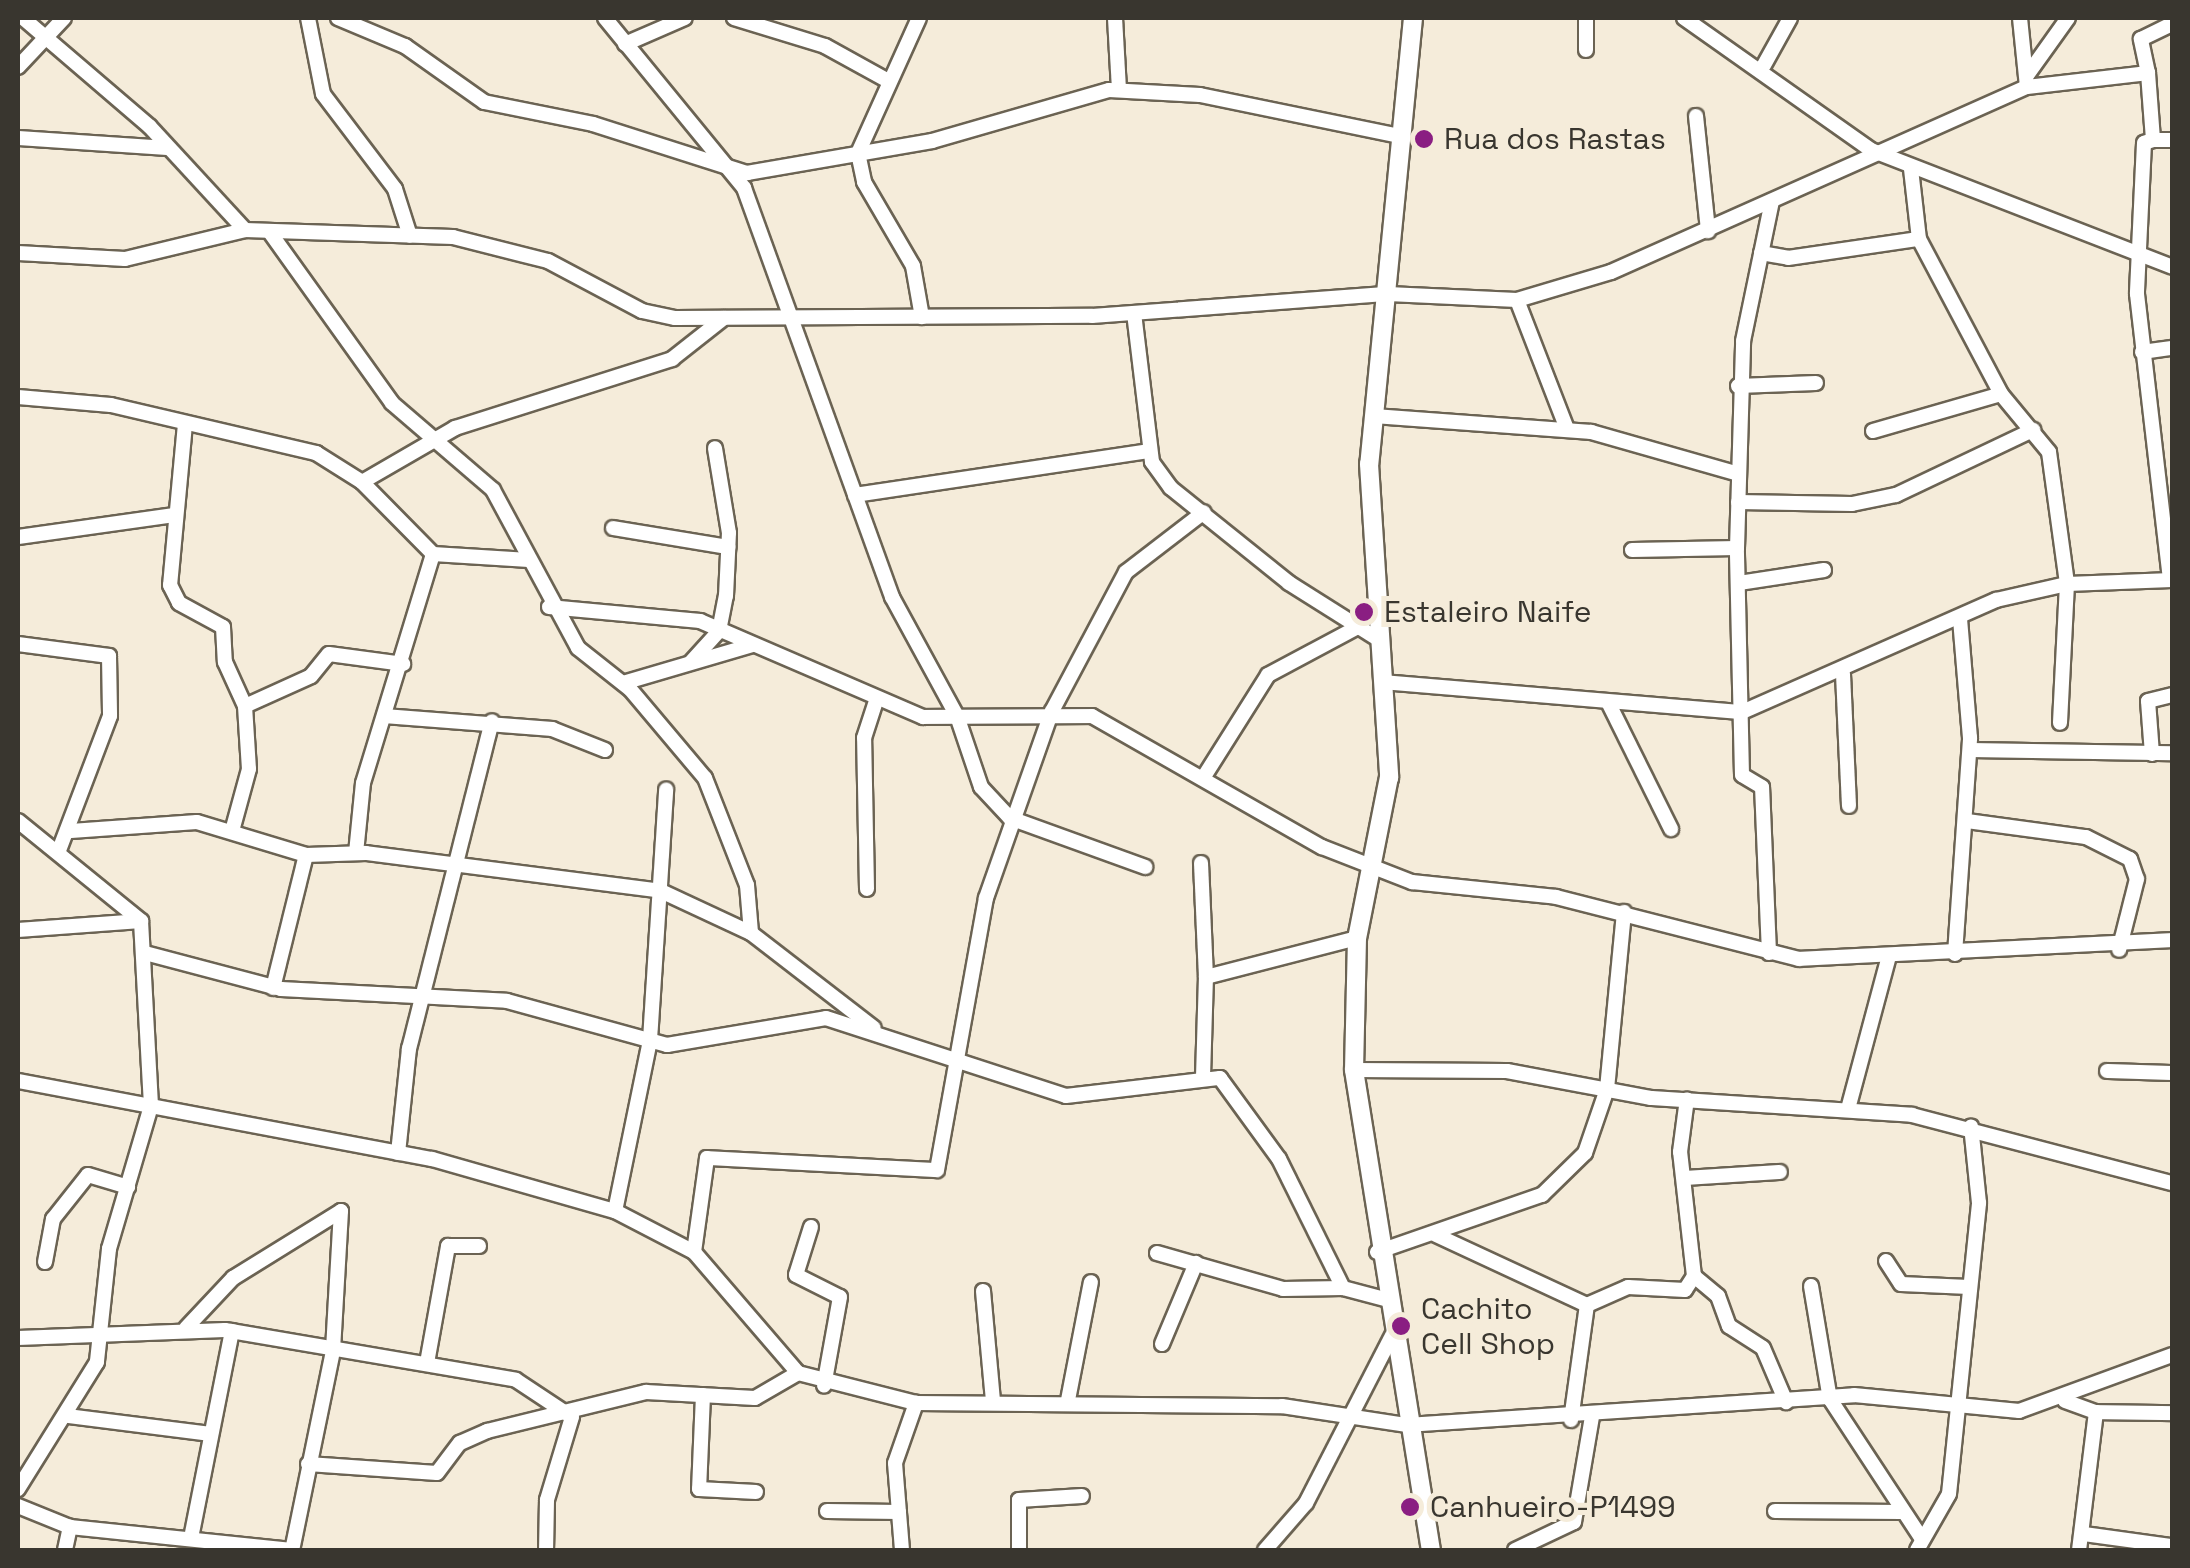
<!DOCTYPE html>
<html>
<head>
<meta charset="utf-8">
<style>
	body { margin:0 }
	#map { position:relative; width:2190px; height:1568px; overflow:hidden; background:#f5ecda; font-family:"Space Grotesk",sans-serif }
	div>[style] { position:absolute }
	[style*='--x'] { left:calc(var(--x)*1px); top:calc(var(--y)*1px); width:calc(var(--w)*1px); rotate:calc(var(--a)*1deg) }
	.roads { filter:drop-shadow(2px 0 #6b6353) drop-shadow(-2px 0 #6b6353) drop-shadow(0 2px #6b6353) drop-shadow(0 -2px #6b6353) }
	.minor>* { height:14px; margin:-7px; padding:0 7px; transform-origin:7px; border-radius:7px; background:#fff }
	.tertiary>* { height:18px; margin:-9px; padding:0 9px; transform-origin:9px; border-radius:9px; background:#fff }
	.dots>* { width:28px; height:28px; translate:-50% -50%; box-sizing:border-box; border:5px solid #f5ecda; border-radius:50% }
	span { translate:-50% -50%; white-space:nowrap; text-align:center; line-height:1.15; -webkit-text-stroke:10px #f5ecda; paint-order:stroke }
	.poi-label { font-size:30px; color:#39362f }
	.left { translate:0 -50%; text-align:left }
	.frame { position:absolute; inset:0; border:20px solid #39362f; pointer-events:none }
</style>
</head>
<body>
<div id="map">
	<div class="roads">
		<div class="minor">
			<div style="--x:23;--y:18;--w:167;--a:40.6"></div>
			<div style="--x:150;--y:127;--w:140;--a:47.3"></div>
			<div style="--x:308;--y:18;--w:77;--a:78.8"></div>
			<div style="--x:323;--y:94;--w:119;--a:52.8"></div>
			<div style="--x:395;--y:189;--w:49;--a:72.3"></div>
			<div style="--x:338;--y:18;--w:73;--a:22.7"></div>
			<div style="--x:405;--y:46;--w:97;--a:35.3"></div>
			<div style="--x:484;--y:102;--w:111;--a:11.4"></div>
			<div style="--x:593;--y:124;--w:162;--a:17.7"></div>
			<div style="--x:747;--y:173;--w:188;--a:-9.8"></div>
			<div style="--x:932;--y:141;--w:184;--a:-16.1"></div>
			<div style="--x:1109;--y:90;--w:91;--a:3.1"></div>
			<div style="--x:1200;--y:95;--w:208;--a:11.6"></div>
			<div style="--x:605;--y:18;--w:220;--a:50.7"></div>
			<div style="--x:744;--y:188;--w:435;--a:70.1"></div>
			<div style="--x:892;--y:597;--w:136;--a:61.4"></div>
			<div style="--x:957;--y:716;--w:75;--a:71.3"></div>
			<div style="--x:981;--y:787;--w:42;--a:46.9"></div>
			<div style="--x:1010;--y:818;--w:144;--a:19.9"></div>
			<div style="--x:734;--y:18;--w:95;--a:17.1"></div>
			<div style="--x:825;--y:46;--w:68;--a:28.8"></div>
			<div style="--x:919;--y:18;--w:148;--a:114.3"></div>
			<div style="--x:858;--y:153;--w:30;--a:78"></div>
			<div style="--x:864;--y:182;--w:97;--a:59.7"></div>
			<div style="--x:913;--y:266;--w:52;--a:80"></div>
			<div style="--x:1115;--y:18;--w:72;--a:86.8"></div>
			<div style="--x:1586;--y:18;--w:32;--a:90"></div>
			<div style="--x:1684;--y:18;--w:229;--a:35.2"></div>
			<div style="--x:1871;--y:150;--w:323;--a:21.2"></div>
			<div style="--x:2020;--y:18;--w:69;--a:84.2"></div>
			<div style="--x:2027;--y:87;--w:122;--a:-6.6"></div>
			<div style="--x:2148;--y:73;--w:67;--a:85.7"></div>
			<div style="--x:2153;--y:140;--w:19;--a:0"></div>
			<div style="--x:625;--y:44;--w:65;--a:-23.4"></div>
			<div style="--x:1764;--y:65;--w:54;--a:-61"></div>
			<div style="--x:18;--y:67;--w:67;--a:-46.8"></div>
			<div style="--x:2148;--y:73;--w:35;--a:-102"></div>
			<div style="--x:2141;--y:39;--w:34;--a:-26"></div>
			<div style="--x:2028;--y:74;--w:69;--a:-54.5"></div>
			<div style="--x:1696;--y:116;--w:116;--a:84"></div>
			<div style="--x:18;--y:138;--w:150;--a:3.8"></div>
			<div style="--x:2153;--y:140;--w:9;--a:162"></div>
			<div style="--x:2144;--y:143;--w:151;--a:92.7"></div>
			<div style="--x:2137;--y:294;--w:288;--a:83.4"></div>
			<div style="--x:1911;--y:169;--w:70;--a:83.5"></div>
			<div style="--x:1919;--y:239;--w:175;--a:62.1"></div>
			<div style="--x:2001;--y:394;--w:75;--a:50.4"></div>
			<div style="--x:2049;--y:452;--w:133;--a:82.2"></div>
			<div style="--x:2067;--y:584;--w:139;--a:92.9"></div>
			<div style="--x:269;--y:231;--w:211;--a:54.4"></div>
			<div style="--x:392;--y:403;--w:133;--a:40.7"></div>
			<div style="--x:493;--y:490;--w:179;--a:61.7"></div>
			<div style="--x:578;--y:648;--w:66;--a:38.3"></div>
			<div style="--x:630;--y:689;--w:116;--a:49.9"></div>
			<div style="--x:705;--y:778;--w:115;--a:68.6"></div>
			<div style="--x:747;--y:885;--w:48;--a:85.2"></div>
			<div style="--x:18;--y:253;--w:107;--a:3.2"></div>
			<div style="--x:125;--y:259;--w:123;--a:-13.6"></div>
			<div style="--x:245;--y:230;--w:208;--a:1.9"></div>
			<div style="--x:453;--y:237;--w:98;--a:14.2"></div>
			<div style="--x:548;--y:261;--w:106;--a:28"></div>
			<div style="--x:642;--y:311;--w:34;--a:12"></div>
			<div style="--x:675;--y:318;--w:417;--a:-0.3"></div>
			<div style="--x:1092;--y:316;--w:297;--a:-4.3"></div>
			<div style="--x:1388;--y:294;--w:129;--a:2.7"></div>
			<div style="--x:1517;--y:300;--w:98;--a:-16.6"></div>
			<div style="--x:1611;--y:272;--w:455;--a:-24"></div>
			<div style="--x:1761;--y:253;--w:27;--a:10"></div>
			<div style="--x:1788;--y:258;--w:132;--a:-8.3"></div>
			<div style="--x:1517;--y:300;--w:138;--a:68.8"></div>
			<div style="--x:1134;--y:313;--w:150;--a:83.1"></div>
			<div style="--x:1152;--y:462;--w:32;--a:54"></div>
			<div style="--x:1171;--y:488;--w:151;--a:38.8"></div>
			<div style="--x:1289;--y:583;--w:109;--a:32.2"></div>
			<div style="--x:2142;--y:352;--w:30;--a:-8"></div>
			<div style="--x:1738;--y:386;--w:78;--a:-2.2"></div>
			<div style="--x:18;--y:397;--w:93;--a:4.9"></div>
			<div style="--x:111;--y:405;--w:211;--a:13.2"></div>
			<div style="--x:316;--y:453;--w:54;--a:32.2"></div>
			<div style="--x:362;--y:482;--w:101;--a:45.4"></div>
			<div style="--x:433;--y:554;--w:96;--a:3.6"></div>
			<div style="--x:1374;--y:416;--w:218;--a:4.2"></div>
			<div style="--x:1591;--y:432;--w:153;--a:15.9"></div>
			<div style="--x:185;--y:424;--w:162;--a:95.3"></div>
			<div style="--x:170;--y:585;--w:20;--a:63"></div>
			<div style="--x:179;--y:603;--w:50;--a:28.6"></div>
			<div style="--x:223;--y:627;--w:35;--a:87"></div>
			<div style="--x:225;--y:662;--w:48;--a:65.6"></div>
			<div style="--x:245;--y:706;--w:63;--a:86.4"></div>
			<div style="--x:249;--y:769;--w:64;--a:105.3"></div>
			<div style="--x:1873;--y:431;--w:133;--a:-16.1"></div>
			<div style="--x:362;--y:482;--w:108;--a:-30.1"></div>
			<div style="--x:455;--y:428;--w:228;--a:-17.6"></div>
			<div style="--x:672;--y:359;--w:66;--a:-38.3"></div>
			<div style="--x:855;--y:495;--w:298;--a:-8.5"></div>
			<div style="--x:1738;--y:502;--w:114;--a:1"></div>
			<div style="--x:1852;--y:504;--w:45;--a:-11.6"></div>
			<div style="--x:1896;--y:495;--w:152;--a:-25.4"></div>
			<div style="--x:613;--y:528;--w:117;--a:9.4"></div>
			<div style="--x:18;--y:537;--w:158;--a:-8"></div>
			<div style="--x:1632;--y:550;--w:105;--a:-1.1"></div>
			<div style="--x:1739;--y:583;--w:86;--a:-8.7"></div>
			<div style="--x:549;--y:607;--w:152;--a:5.3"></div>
			<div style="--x:700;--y:621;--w:243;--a:23.3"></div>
			<div style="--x:923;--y:717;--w:169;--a:-0.3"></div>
			<div style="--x:1092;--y:716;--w:265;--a:29.7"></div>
			<div style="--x:1322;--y:847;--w:97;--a:21.3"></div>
			<div style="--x:1412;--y:882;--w:145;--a:5.9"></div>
			<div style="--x:1556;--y:897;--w:251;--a:14.3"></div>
			<div style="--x:1799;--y:959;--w:373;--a:-2.9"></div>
			<div style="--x:18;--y:644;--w:92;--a:7.5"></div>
			<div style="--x:109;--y:656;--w:60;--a:89"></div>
			<div style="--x:110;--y:716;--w:143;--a:110.8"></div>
			<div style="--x:691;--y:662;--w:42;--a:-47.9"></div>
			<div style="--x:719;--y:631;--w:36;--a:-79"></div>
			<div style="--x:726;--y:596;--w:63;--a:-87.3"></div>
			<div style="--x:729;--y:533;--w:86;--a:-99.4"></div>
			<div style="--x:1843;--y:674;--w:132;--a:87.4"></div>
			<div style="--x:1383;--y:682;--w:360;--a:4.8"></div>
			<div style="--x:1742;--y:712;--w:278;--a:-23.8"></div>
			<div style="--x:1996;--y:600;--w:73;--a:-12.7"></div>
			<div style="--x:2067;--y:584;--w:105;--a:-2.2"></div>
			<div style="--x:623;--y:683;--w:134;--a:-16.4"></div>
			<div style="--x:1608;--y:702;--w:142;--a:63.6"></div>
			<div style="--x:245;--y:706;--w:72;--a:-24.4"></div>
			<div style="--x:311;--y:676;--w:28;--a:-51"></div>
			<div style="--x:329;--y:654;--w:75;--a:7.7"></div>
			<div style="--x:384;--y:716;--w:169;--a:4.4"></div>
			<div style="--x:552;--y:729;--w:57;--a:21.6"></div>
			<div style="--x:1970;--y:750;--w:202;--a:0.9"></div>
			<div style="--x:2152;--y:754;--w:53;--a:-94.3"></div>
			<div style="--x:2148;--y:701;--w:25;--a:-14"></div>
			<div style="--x:1205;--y:775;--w:118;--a:-57.8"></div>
			<div style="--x:1268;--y:675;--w:102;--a:-28.1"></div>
			<div style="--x:18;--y:821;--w:159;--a:39.1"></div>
			<div style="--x:141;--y:921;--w:185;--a:86.9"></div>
			<div style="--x:151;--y:1106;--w:149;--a:106.4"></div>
			<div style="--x:109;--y:1249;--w:114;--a:96.1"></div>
			<div style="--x:97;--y:1362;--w:150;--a:121.9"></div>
			<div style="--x:1967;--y:821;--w:120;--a:7.7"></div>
			<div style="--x:2086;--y:837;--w:49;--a:26.6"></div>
			<div style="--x:2130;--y:859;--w:21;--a:71"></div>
			<div style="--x:2137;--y:879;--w:73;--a:104.2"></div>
			<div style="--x:71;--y:831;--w:126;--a:-4.1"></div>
			<div style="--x:197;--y:822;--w:114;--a:16.8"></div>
			<div style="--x:306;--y:855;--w:60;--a:-1.9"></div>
			<div style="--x:366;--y:853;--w:297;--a:7.3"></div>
			<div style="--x:661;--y:891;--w:99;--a:25"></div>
			<div style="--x:751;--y:933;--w:155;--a:37.7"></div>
			<div style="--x:356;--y:853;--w:70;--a:-84.3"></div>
			<div style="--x:363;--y:783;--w:239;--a:-73"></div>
			<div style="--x:1201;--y:863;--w:114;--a:87.5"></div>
			<div style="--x:867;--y:889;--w:151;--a:-91.1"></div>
			<div style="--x:864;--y:738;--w:40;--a:-72"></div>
			<div style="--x:18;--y:930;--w:123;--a:-4.2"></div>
			<div style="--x:145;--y:953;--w:141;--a:14.8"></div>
			<div style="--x:281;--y:989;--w:226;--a:3"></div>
			<div style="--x:507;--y:1001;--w:166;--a:15.4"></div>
			<div style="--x:667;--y:1045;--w:161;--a:-9.6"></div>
			<div style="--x:826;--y:1018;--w:252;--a:18"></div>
			<div style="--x:1066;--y:1096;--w:155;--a:-6.7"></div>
			<div style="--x:1220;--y:1078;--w:100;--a:53.9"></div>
			<div style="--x:1279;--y:1159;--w:144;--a:63.6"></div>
			<div style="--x:1769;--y:953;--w:166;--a:-92.4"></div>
			<div style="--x:1762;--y:787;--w:23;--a:-149"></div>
			<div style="--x:1742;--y:775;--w:227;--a:-91.3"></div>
			<div style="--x:1737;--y:548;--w:207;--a:-88.3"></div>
			<div style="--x:1743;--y:341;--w:143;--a:-78.3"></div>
			<div style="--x:1955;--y:954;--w:217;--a:-86"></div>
			<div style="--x:1970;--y:738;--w:119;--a:-94.8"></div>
			<div style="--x:273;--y:988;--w:137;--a:-76.1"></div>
			<div style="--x:1354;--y:1070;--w:153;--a:0.4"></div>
			<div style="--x:1507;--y:1071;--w:147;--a:10.6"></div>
			<div style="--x:1651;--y:1098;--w:262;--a:3.7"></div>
			<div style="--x:1912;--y:1115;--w:269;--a:14.7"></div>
			<div style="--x:2107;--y:1071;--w:65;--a:1.8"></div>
			<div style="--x:1203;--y:1077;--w:100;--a:-88.3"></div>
			<div style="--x:1206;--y:977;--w:156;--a:-14.5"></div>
			<div style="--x:18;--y:1081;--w:421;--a:10.7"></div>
			<div style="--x:432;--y:1159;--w:190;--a:15.9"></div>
			<div style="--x:615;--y:1211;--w:89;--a:27.4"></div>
			<div style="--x:694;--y:1252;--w:160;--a:49.3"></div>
			<div style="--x:798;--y:1373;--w:122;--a:14.3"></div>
			<div style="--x:916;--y:1403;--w:366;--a:0.5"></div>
			<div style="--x:1282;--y:1406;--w:125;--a:8.7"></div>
			<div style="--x:1406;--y:1425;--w:449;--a:-3.8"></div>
			<div style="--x:1854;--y:1395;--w:166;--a:5.5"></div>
			<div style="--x:2019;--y:1411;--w:163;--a:-20.1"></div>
			<div style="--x:1848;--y:1109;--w:158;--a:-75"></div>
			<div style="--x:398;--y:1153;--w:105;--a:-84"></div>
			<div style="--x:409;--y:1049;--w:338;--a:-75.8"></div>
			<div style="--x:1684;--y:1178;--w:96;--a:-3.6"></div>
			<div style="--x:615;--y:1211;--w:175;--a:-78.4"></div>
			<div style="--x:650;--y:1040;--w:251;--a:-86.3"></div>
			<div style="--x:811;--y:1227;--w:50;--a:107.4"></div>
			<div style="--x:796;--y:1275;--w:49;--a:26.6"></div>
			<div style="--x:840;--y:1297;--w:90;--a:100.2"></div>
			<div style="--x:1436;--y:1235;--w:166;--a:24.9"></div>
			<div style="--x:1587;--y:1305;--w:45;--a:-23.7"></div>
			<div style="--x:1628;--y:1287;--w:57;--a:3"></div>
			<div style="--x:1685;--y:1290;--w:17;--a:-57"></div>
			<div style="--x:1694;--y:1276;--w:125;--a:-96.4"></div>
			<div style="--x:1680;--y:1152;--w:53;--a:-82.5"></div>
			<div style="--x:694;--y:1252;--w:95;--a:-82.1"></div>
			<div style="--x:707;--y:1158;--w:230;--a:3"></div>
			<div style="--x:937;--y:1170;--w:276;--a:-79.8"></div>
			<div style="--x:986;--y:898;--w:198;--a:-70.6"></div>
			<div style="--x:1052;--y:711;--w:157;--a:-62"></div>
			<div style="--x:1126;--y:572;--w:98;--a:-37.6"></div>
			<div style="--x:1377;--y:1252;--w:175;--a:-19.1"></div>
			<div style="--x:1542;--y:1195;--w:60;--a:-44.3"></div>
			<div style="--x:1585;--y:1153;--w:68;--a:-71"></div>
			<div style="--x:1607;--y:1089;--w:178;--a:-84.5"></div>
			<div style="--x:1157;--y:1253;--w:131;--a:15.9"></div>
			<div style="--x:1283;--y:1289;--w:60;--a:-1"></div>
			<div style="--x:1343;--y:1288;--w:43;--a:14.7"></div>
			<div style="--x:1886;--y:1261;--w:27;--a:57"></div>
			<div style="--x:1901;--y:1284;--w:68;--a:2.5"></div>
			<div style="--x:45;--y:1262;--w:44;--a:-79.5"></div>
			<div style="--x:53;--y:1219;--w:56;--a:-51.5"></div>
			<div style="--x:88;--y:1175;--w:42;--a:16.7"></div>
			<div style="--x:1694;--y:1276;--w:31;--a:40"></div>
			<div style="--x:1718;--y:1296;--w:32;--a:70"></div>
			<div style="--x:1729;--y:1326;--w:40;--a:32.9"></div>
			<div style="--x:1763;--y:1348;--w:59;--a:66.9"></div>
			<div style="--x:1811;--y:1286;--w:115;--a:80.5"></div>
			<div style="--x:1830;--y:1399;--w:168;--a:56.7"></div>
			<div style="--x:983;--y:1291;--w:110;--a:84.8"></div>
			<div style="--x:186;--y:1328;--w:69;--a:-46.8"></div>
			<div style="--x:233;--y:1278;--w:127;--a:-31.8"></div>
			<div style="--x:341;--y:1211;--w:140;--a:93.3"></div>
			<div style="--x:333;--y:1351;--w:203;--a:101.6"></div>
			<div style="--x:18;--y:1338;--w:207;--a:-2.2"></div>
			<div style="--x:225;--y:1330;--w:295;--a:9.7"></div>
			<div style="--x:516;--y:1380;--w:67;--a:33.5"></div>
			<div style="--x:572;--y:1417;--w:87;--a:106.8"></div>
			<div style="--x:547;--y:1500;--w:50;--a:91.1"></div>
			<div style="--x:1162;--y:1344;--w:88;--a:-67.2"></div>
			<div style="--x:427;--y:1363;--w:119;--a:-79.8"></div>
			<div style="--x:448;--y:1246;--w:31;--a:0"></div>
			<div style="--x:703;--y:1395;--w:94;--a:92.4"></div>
			<div style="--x:699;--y:1489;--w:57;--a:3"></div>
			<div style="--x:1068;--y:1400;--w:120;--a:-79"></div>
			<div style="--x:2065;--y:1401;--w:33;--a:20"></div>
			<div style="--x:2096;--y:1412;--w:139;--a:97"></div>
			<div style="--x:2096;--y:1412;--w:76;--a:0.8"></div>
			<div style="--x:68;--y:1416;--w:143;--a:7.2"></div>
			<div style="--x:1571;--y:1420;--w:116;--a:-82.1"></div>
			<div style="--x:308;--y:1464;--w:129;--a:4"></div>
			<div style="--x:437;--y:1473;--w:38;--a:-53"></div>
			<div style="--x:460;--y:1443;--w:30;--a:-24"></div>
			<div style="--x:487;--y:1431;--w:164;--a:-13.8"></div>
			<div style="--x:646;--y:1392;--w:109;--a:3.2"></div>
			<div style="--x:755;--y:1398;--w:50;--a:-30.2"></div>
			<div style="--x:18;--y:1506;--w:56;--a:22"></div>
			<div style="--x:70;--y:1527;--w:223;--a:5.9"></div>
			<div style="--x:827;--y:1511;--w:72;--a:0.8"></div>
			<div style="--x:1775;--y:1511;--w:126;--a:0.5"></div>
			<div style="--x:2084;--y:1534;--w:89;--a:7.8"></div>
			<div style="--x:191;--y:1538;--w:211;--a:-78.8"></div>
			<div style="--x:65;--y:1550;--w:24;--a:-78"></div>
			<div style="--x:902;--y:1550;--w:87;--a:-94.6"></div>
			<div style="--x:895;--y:1463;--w:64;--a:-70.7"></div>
			<div style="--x:1019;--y:1550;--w:50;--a:-90"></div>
			<div style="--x:1019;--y:1500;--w:63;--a:-3.6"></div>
			<div style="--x:1265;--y:1550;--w:62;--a:-48.9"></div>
			<div style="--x:1306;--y:1503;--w:188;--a:-62.8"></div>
			<div style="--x:1515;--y:1550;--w:65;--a:-25.4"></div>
			<div style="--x:1574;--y:1522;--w:107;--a:-80.3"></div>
			<div style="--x:1917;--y:1550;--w:64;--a:-60.3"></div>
			<div style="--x:1949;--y:1494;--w:293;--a:-84.1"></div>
			<div style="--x:1979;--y:1203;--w:77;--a:-95.9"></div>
		</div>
		<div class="tertiary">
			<div style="--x:1413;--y:18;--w:448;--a:95.6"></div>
			<div style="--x:1369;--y:464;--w:314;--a:86.3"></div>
			<div style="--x:1389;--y:777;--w:164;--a:101.2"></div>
			<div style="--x:1357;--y:938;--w:132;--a:91.3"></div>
			<div style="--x:1354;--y:1070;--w:486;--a:80.9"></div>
		</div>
	</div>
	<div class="dots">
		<div style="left:1424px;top:139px;background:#8a1e82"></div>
		<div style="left:1364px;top:612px;background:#8a1e82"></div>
		<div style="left:1401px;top:1326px;background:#8a1e82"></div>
		<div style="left:1410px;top:1507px;background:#8a1e82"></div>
	</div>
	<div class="poi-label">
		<span class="left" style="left:1444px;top:139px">Rua dos Rastas</span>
		<span class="left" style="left:1384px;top:612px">Estaleiro Naife</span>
		<span class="left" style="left:1421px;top:1326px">Cachito<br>Cell Shop</span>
		<span class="left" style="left:1430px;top:1507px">Canhueiro-P1499</span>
	</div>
	<div class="frame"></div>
</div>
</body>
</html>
